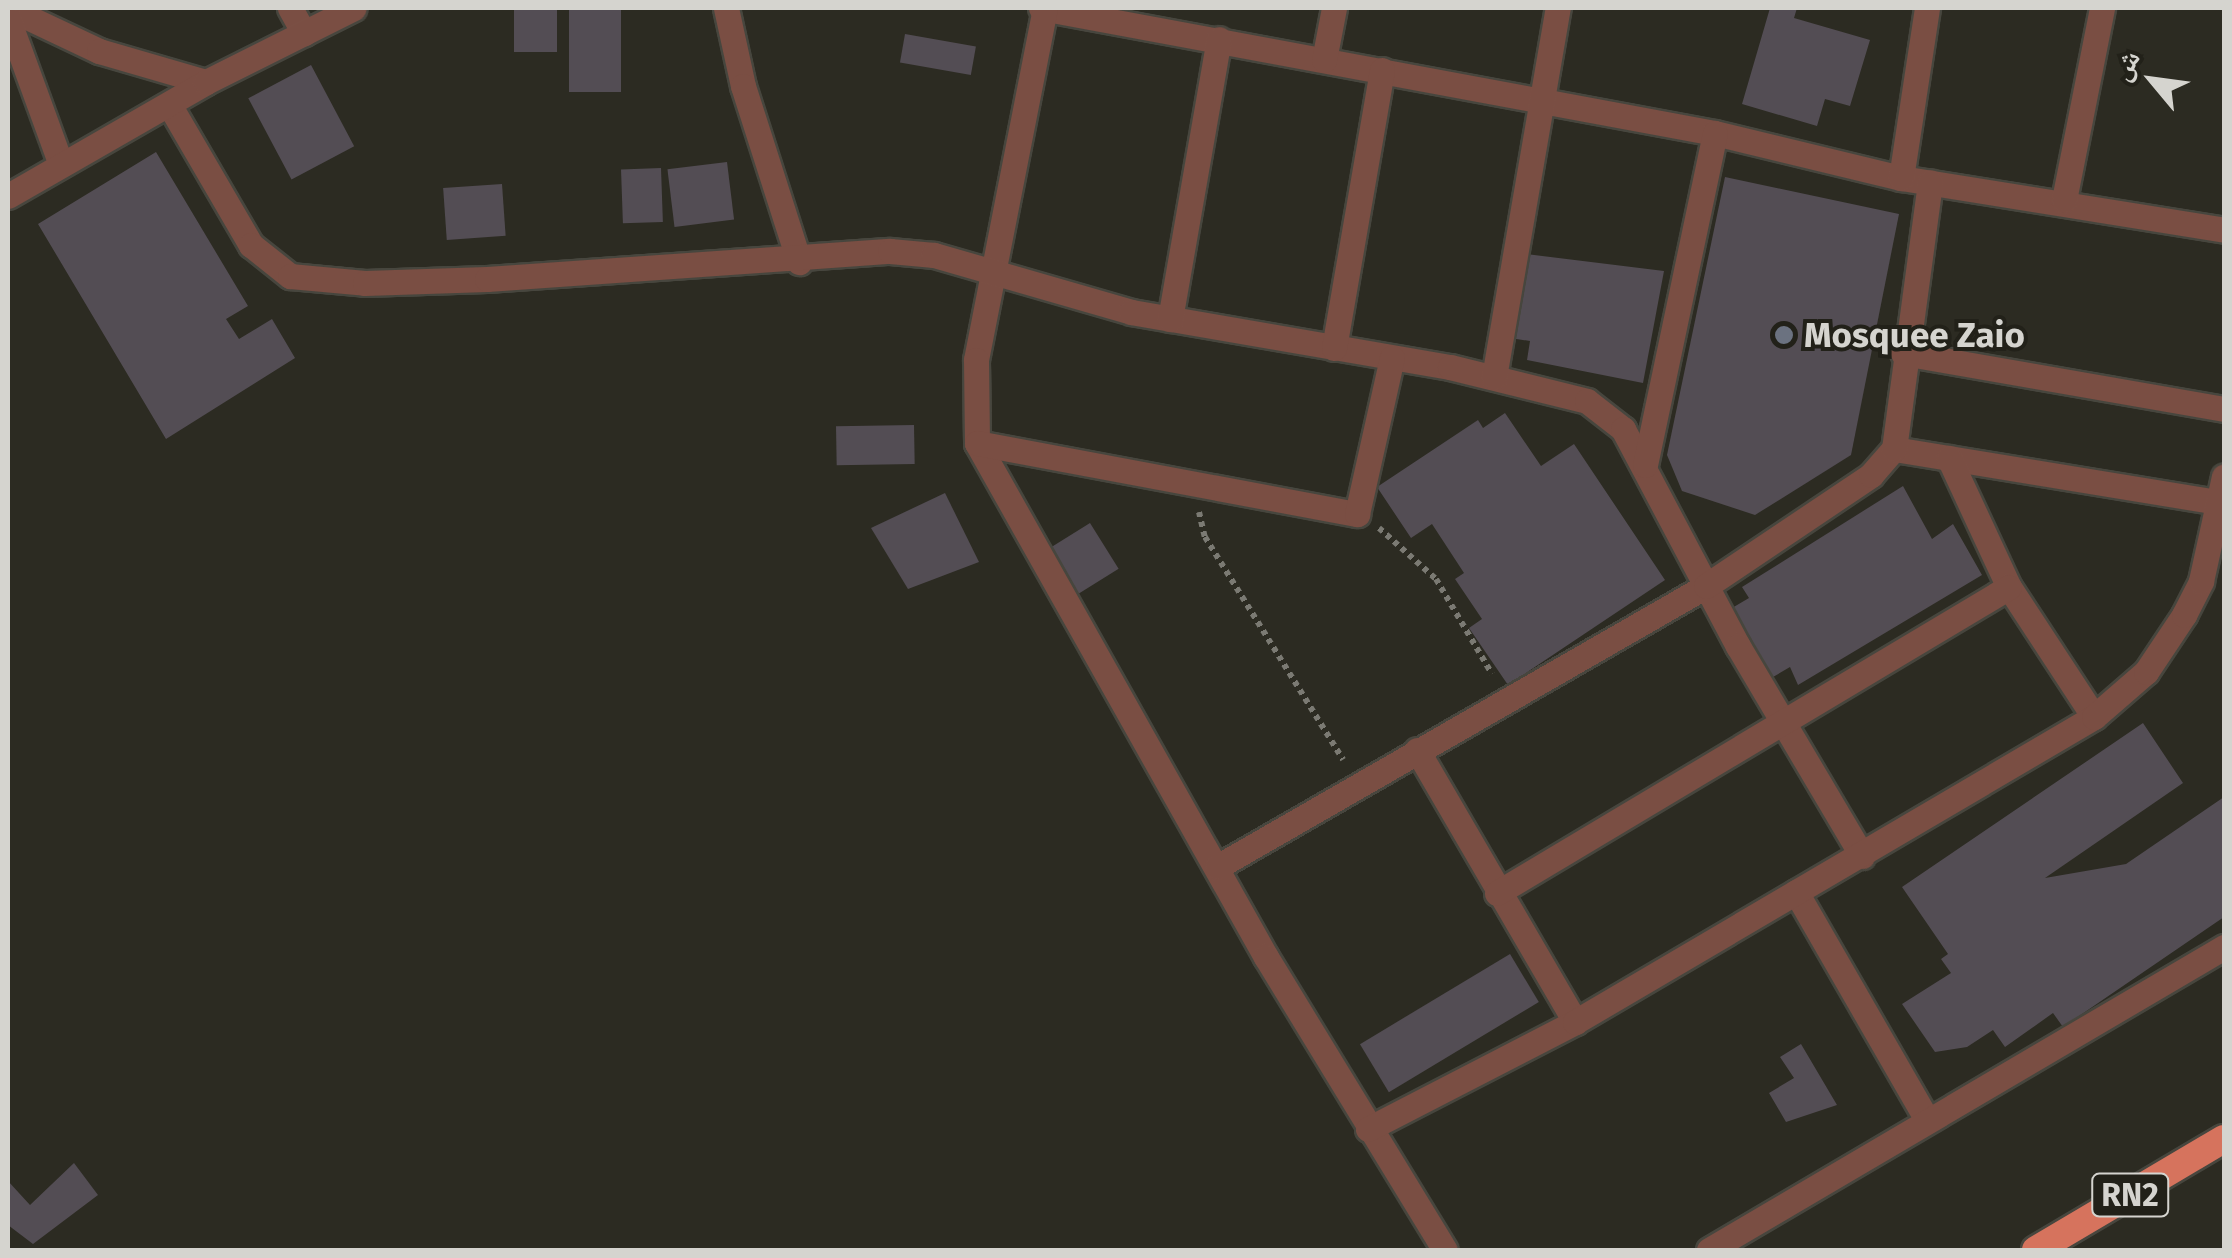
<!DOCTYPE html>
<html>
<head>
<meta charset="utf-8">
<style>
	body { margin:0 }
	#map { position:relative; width:2232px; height:1258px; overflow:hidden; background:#2c2b22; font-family:"Fira Sans","Noto Naskh Arabic",sans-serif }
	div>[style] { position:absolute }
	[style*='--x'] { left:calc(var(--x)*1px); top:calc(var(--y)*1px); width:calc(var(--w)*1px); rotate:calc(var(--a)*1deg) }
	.building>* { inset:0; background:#534d54; transform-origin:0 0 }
	.path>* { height:6px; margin-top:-3px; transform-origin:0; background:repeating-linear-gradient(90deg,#7b7a73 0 5px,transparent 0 10px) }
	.roads { filter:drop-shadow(2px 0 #47463e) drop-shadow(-2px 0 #47463e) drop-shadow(0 2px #47463e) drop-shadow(0 -2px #47463e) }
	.minor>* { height:25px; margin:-12.5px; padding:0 12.5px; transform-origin:12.5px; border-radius:12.5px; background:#7a4e43 }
	.tertiary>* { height:25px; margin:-12.5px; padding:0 12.5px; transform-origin:12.5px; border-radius:12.5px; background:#7a4e43 }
	.trunk>* { height:28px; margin:-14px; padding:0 14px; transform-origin:14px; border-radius:14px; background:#d6735d }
	.dots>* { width:28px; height:28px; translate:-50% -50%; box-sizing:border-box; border:5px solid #222119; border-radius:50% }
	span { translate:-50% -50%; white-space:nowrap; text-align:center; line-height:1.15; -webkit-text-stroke:8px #222119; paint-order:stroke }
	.shield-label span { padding:2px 8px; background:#222119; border:2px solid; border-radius:8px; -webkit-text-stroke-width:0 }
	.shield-label { font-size:32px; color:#d5d4cf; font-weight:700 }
	.poi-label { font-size:35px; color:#d5d4cf; font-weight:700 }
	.left { translate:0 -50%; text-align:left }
	.frame { position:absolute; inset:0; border:10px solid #d5d4cf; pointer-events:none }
	.north { position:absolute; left:2102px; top:30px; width:100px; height:100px; -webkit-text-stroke:8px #222119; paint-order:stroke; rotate:299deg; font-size:28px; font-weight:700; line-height:40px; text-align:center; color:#d5d4cf }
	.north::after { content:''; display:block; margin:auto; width:35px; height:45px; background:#d5d4cf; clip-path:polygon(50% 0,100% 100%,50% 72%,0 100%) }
</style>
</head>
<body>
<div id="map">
	<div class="building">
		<div style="left:514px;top:8px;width:43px;height:44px"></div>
		<div style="left:569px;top:8px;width:52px;height:84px"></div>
		<div style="clip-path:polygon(1770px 8px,1797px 8px,1794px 18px,1870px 40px,1850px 106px,1825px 99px,1817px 126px,1742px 104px)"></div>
		<div style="left:905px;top:34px;width:72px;height:29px;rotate:10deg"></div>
		<div style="left:311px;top:65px;width:92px;height:71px;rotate:62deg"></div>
		<div style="clip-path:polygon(156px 152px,248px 306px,226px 319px,239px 339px,272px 319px,295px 358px,166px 439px,38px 224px)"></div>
		<div style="left:727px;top:162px;width:58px;height:60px;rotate:83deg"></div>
		<div style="left:661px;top:168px;width:54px;height:40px;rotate:88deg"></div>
		<div style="clip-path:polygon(1725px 177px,1899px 214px,1851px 455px,1755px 515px,1682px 491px,1667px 455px)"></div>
		<div style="left:502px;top:184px;width:52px;height:59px;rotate:86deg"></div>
		<div style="clip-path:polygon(1526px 254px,1664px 271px,1643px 383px,1527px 360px,1530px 341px,1510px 338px)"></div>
		<div style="clip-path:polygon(1505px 413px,1541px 466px,1574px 444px,1665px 580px,1508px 685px,1469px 628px,1482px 619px,1455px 579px,1464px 573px,1432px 524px,1411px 538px,1377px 487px,1478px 420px,1483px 428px)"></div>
		<div style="left:914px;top:425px;width:39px;height:78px;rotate:89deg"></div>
		<div style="clip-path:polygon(1903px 486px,1932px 539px,1953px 524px,1982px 575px,1798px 685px,1790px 667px,1773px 677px,1732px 608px,1749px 598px,1742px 587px)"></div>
		<div style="clip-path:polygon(945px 493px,979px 562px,908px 589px,871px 528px)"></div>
		<div style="left:1090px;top:523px;width:54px;height:52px;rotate:58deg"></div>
		<div style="clip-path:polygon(2143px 723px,2183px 783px,2045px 878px,2126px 864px,2224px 797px,2224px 917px,2063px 1027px,2053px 1013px,2005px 1047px,1993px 1030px,1967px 1047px,1935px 1052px,1902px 1004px,1951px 973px,1941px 959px,1948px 954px,1902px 887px)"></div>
		<div style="left:1510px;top:954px;width:56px;height:175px;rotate:59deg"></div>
		<div style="clip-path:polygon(1801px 1044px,1837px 1105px,1786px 1122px,1769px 1093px,1794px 1078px,1780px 1057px)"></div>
		<div style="clip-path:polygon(74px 1163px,98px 1195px,33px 1244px,8px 1225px,8px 1181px,30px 1205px)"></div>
	</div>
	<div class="path">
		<div style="--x:1199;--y:512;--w:26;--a:77"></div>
		<div style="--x:1205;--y:537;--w:262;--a:58.2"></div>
		<div style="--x:1379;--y:528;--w:76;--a:41.8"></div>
		<div style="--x:1436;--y:579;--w:110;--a:59.5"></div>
	</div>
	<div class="roads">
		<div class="minor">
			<div style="--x:8;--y:8;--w:101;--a:25.3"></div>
			<div style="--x:99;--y:51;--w:111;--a:16.2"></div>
			<div style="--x:290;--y:8;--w:29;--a:61"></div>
			<div style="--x:726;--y:8;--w:80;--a:77.7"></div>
			<div style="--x:743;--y:86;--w:185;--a:72.3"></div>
			<div style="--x:1041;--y:8;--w:685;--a:10.51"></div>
			<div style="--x:1715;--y:133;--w:191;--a:13.6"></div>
			<div style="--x:1901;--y:178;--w:327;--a:9.1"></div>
			<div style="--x:1045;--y:8;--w:359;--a:101.1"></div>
			<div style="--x:976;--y:360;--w:83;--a:89.3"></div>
			<div style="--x:977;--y:443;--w:590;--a:60.65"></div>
			<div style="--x:1266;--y:957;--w:343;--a:58.6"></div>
			<div style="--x:8;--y:19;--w:155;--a:70"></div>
			<div style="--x:1324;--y:60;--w:53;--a:-79.1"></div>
			<div style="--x:170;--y:106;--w:161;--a:59.8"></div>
			<div style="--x:251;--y:245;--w:50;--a:38.5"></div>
			<div style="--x:290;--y:276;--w:75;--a:5.3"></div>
			<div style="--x:365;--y:283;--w:122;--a:-1.9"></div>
			<div style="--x:487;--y:279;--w:404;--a:-4"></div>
			<div style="--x:890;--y:251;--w:44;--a:5.2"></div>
			<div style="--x:934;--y:255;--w:205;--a:16.1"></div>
			<div style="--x:1131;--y:312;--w:324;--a:9.8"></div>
			<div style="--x:1450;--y:367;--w:141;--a:13.9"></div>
			<div style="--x:1587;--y:401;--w:46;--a:37.9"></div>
			<div style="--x:1623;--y:429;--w:246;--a:62.1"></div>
			<div style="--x:1738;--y:646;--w:244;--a:59.4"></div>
			<div style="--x:1901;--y:178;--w:172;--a:-81.3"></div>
			<div style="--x:2064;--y:200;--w:196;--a:-78.8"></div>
			<div style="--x:1170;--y:319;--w:284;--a:-80.1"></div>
			<div style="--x:1334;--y:348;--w:282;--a:-80.2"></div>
			<div style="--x:1903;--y:353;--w:326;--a:9.9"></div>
			<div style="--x:1494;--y:377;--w:375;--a:-80.2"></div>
			<div style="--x:977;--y:443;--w:387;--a:10.6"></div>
			<div style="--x:1357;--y:514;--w:160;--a:-77.4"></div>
			<div style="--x:1894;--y:449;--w:334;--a:9.3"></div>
			<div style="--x:1949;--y:458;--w:142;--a:65.1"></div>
			<div style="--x:2009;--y:587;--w:155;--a:56.8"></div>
			<div style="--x:1645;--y:465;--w:339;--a:-78.1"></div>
			<div style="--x:1417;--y:750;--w:315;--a:59.8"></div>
			<div style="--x:1217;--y:867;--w:564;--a:-29.88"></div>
			<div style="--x:1706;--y:586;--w:199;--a:-33.9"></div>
			<div style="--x:1871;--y:475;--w:35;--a:-49"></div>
			<div style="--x:1894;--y:449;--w:269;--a:-82.3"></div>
			<div style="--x:1796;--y:892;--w:263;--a:60.1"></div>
			<div style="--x:1497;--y:893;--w:596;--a:-30.86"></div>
			<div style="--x:1368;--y:1129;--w:233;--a:-27.3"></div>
			<div style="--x:1575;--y:1022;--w:602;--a:-30.44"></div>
			<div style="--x:2094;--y:717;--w:69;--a:-40.9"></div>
			<div style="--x:2146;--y:672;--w:69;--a:-56.3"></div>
			<div style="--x:2184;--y:615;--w:38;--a:-63"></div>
			<div style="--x:2201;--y:581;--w:107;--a:-77.6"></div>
			<div style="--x:1709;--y:1250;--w:598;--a:-30.47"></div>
		</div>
		<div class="tertiary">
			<div style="--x:8;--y:196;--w:228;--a:-29.9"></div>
			<div style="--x:206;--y:82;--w:165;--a:-26.6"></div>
		</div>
		<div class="trunk">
			<div style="--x:2036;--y:1250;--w:218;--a:-30.6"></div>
		</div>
	</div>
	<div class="dots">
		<div style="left:1784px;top:335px;background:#6b7280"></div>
	</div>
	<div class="shield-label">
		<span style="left:2130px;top:1195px">RN2</span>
	</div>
	<div class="poi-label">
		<span class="left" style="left:1804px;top:335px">Mosquee Zaio</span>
	</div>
	<div class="frame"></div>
	<div class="north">ش</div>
</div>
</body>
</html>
